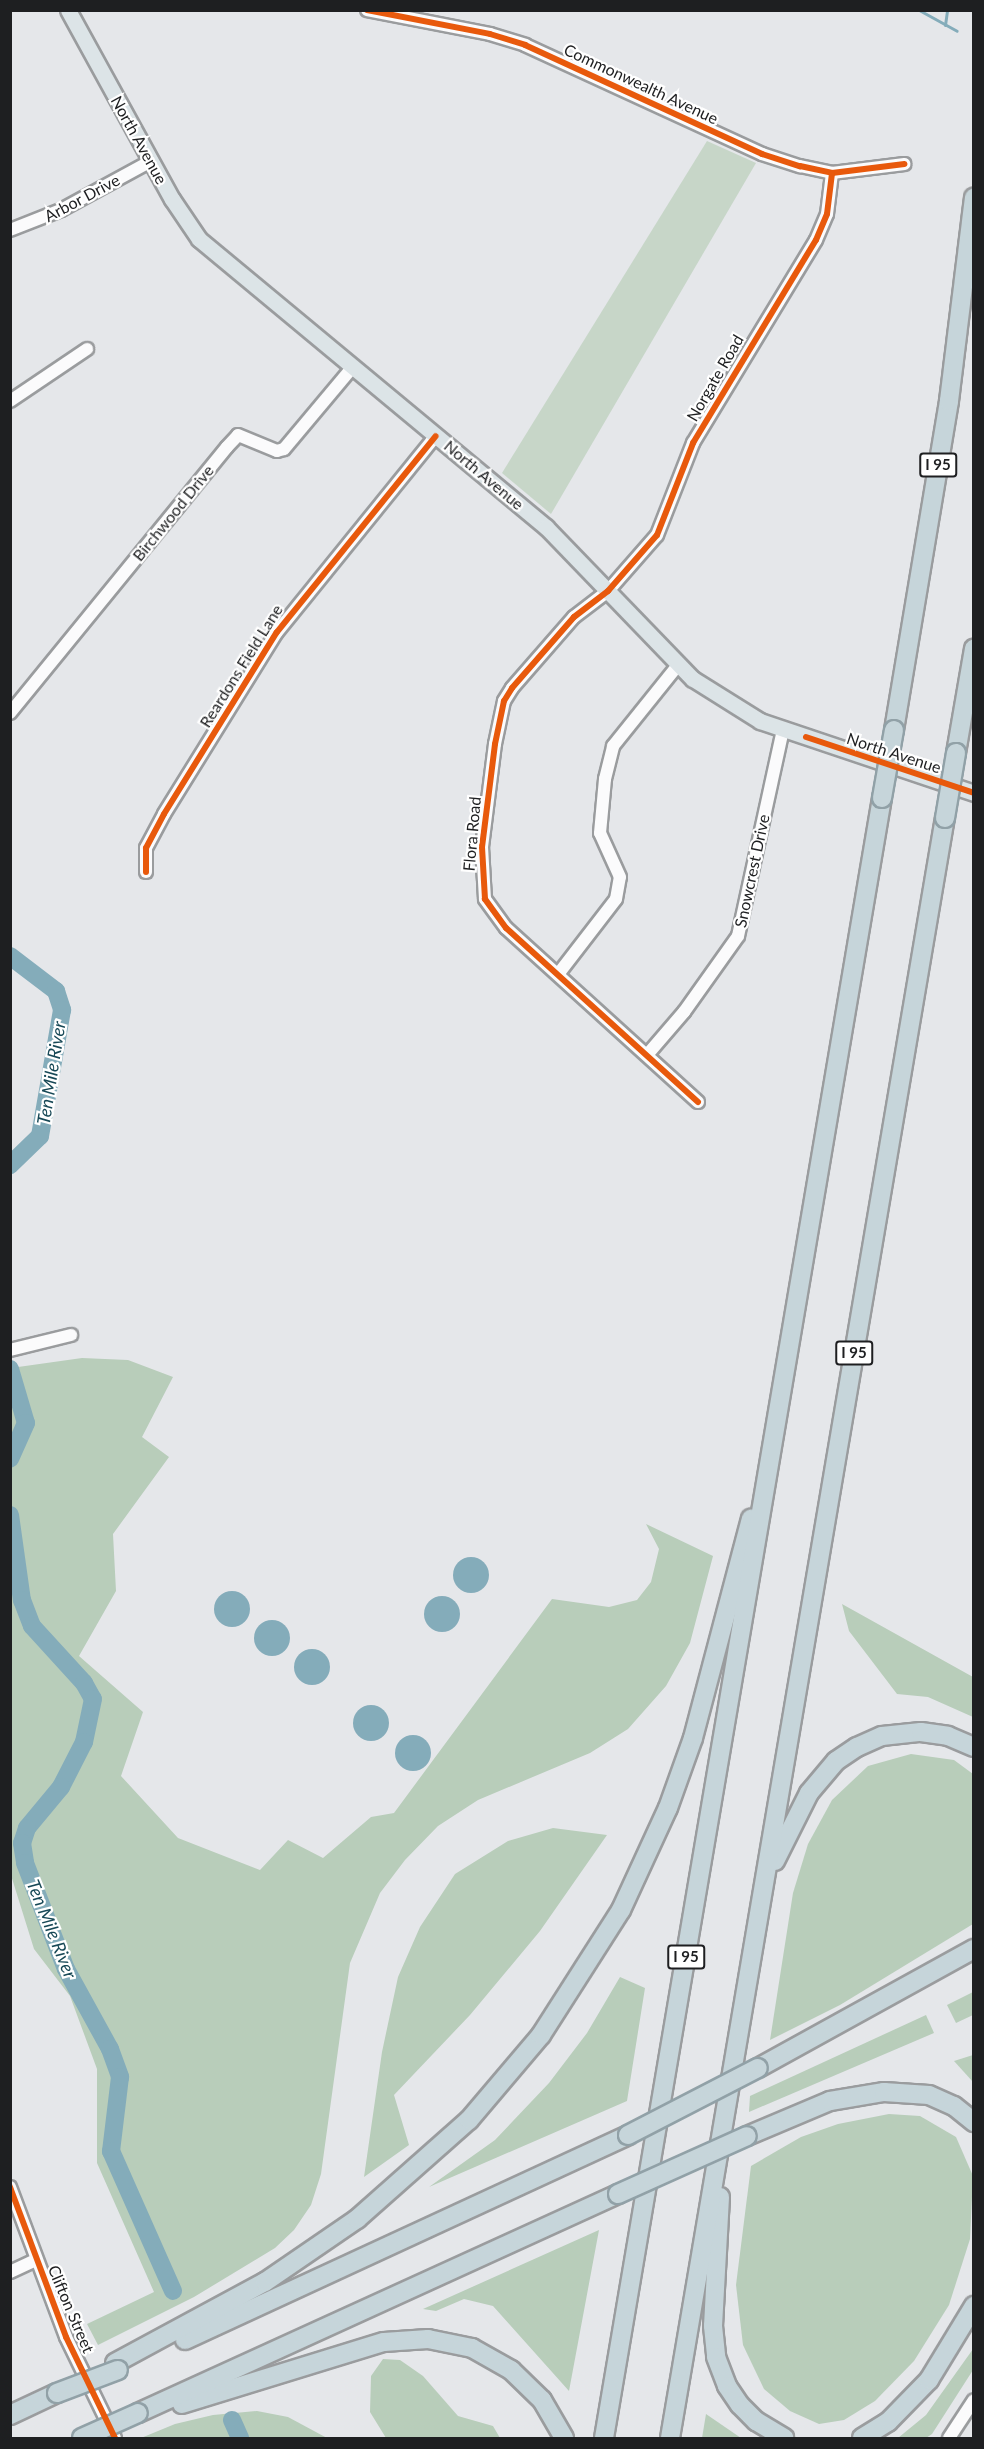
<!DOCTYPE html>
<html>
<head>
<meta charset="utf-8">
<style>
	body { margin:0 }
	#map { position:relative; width:984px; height:2449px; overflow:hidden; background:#e5e7ea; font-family:Lato,sans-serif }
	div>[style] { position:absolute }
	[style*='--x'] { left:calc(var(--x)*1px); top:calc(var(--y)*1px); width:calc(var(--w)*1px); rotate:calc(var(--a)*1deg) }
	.green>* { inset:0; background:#c7d6c8 }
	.forest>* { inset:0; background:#b8cdba }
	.water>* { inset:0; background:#84acba }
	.round { border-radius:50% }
	.stream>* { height:3px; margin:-1.5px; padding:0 1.5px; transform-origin:1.5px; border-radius:1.5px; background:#84acba }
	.river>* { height:18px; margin:-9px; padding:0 9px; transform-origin:9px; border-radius:9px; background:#84acba }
	.roads { filter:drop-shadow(2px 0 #9a9c9e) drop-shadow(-2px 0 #9a9c9e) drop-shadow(0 2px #9a9c9e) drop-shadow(0 -2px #9a9c9e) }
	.minor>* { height:12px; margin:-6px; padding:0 6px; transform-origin:6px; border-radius:6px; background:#fbfbfc }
	.major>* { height:15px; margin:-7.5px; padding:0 7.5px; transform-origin:7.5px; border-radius:7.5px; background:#dce4e7 }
	.highway>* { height:18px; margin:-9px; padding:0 9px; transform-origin:9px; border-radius:9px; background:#c6d5da }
	.bridges { filter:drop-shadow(2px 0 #91a1a7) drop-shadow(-2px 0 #91a1a7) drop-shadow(0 2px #91a1a7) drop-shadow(0 -2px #91a1a7) }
	.highway-bridge>* { height:18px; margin:-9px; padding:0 9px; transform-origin:9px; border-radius:9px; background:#c6d5da }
	.cycleway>* { height:6px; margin:-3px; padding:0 3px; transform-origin:3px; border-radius:3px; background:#e8590c }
	span { translate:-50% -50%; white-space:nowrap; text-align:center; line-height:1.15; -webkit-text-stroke:4.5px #fff; paint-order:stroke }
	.shield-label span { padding:2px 4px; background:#fff; border:2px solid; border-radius:4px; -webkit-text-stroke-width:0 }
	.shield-label { font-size:15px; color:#1e1f21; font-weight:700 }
	.street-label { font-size:16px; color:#1e1f21 }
	.water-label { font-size:18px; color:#174856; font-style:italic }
	.frame { position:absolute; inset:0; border:12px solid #1e1f21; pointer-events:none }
</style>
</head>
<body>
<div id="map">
	<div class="green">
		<div style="clip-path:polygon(707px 141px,756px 163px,551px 514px,502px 473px)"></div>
	</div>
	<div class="forest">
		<div style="clip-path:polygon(82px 1358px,128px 1360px,173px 1377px,142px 1437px,169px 1457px,113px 1534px,116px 1591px,79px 1656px,143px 1712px,121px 1776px,178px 1838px,260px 1870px,288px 1840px,323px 1858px,371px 1817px,394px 1813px,552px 1599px,609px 1607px,637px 1600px,651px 1582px,659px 1549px,646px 1524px,713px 1556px,690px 1643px,666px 1686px,628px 1729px,590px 1753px,478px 1800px,438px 1826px,405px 1860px,380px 1893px,350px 1963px,321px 2174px,311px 2205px,294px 2230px,275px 2248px,194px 2297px,98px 2345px,87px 2324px,154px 2292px,97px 2163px,97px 2069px,70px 1996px,34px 1949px,10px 1872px,11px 1368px)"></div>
		<div style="clip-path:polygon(842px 1604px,973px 1677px,973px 1717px,928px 1697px,897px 1694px,849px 1631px)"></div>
		<div style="clip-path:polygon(911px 1754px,954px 1760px,973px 1774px,973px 1924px,840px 2005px,770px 2040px,793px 1893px,808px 1844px,832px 1800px,868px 1766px)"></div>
		<div style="clip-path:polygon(553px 1828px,607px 1835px,540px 1931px,470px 2015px,394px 2095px,409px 2145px,364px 2177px,382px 2052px,398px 1977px,420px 1927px,455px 1874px,508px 1841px)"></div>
		<div style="clip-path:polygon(620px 1977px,645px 1988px,627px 2101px,429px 2187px,495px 2140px,549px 2083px,587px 2033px)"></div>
		<div style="clip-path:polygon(973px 1992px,973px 2015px,956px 2023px,947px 2005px)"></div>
		<div style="clip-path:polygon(926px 2015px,934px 2033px,749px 2112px,750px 2096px)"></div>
		<div style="clip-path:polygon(973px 2055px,974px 2055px,973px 2082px,954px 2061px)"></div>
		<div style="clip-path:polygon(889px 2114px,920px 2116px,956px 2137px,973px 2176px,970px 2239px,949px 2305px,914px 2361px,875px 2401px,844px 2420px,819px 2424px,790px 2411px,764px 2389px,743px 2345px,736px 2285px,751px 2166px,801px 2137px,838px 2124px)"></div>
		<div style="clip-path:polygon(599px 2230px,569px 2391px,493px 2306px,464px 2299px,436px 2311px,423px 2309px)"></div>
		<div style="clip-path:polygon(973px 2349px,973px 2370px,932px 2434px,926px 2438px,898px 2438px,926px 2415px)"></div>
		<div style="clip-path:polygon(383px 2359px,400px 2360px,423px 2376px,458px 2416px,493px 2426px,500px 2438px,386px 2438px,370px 2412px,371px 2376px)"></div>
		<div style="clip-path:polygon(257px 2411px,288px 2417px,327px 2438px,141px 2438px,175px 2424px,213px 2415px)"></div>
		<div style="clip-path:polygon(706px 2414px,741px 2438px,702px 2438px)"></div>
	</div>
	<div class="water">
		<div class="round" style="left:453px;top:1557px;width:36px;height:36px"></div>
		<div class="round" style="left:214px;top:1591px;width:36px;height:36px"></div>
		<div class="round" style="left:424px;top:1596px;width:36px;height:36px"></div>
		<div class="round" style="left:254px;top:1620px;width:36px;height:36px"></div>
		<div class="round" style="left:294px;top:1649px;width:36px;height:36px"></div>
		<div class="round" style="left:353px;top:1705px;width:36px;height:36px"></div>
		<div class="round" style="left:395px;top:1735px;width:36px;height:36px"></div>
	</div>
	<div class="stream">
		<div style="--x:919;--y:10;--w:43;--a:28.9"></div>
		<div style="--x:945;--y:25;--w:15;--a:-82"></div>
	</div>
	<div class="river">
		<div style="--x:10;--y:956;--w:58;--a:37.3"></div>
		<div style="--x:56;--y:991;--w:20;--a:72"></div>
		<div style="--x:62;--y:1010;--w:128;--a:99.9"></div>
		<div style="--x:40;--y:1136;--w:42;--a:136"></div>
		<div style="--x:10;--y:1369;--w:56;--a:73.5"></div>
		<div style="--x:26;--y:1423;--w:39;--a:114"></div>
		<div style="--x:10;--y:1515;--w:86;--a:82"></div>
		<div style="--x:22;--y:1600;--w:28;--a:69"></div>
		<div style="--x:32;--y:1626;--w:77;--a:47.6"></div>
		<div style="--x:84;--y:1683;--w:18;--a:61"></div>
		<div style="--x:93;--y:1699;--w:44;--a:101.8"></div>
		<div style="--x:84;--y:1742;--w:51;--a:117.1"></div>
		<div style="--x:61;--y:1787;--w:53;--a:129.7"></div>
		<div style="--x:27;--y:1828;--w:16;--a:108"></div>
		<div style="--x:22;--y:1843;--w:20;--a:81"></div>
		<div style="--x:25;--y:1863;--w:114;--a:68.9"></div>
		<div style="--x:66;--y:1969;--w:91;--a:61.2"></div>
		<div style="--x:110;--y:2049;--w:30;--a:70"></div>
		<div style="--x:120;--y:2077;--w:75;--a:96.9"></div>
		<div style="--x:111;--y:2151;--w:153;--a:66.1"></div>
		<div style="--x:232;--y:2420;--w:20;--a:66"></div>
	</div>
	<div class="roads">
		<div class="minor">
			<div style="--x:367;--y:10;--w:125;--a:11"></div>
			<div style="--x:490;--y:34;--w:37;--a:17"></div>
			<div style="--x:525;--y:45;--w:261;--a:24.7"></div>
			<div style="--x:762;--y:154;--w:40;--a:18"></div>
			<div style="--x:800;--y:166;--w:33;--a:12"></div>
			<div style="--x:832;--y:173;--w:73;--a:-7.1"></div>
			<div style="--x:10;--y:230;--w:55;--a:-21.4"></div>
			<div style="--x:61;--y:210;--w:102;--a:-28.6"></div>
			<div style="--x:10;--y:401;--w:93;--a:-34"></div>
			<div style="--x:10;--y:713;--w:343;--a:-50.8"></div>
			<div style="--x:227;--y:447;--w:16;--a:-47"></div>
			<div style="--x:238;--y:435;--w:42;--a:22.3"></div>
			<div style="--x:277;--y:451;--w:7;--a:-16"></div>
			<div style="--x:284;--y:449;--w:106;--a:-50"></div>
			<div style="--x:146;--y:872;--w:24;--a:-90"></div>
			<div style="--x:146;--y:848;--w:38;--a:-62"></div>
			<div style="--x:164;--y:814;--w:214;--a:-58.2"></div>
			<div style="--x:277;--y:632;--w:252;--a:-51"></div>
			<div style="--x:559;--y:973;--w:93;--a:-52.4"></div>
			<div style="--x:616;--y:899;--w:22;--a:-80"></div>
			<div style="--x:620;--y:877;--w:48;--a:-114.4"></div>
			<div style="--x:600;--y:833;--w:54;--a:-84.7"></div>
			<div style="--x:605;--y:779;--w:34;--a:-76"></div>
			<div style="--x:613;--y:746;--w:105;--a:-51.2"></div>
			<div style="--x:647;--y:1055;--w:57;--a:-49.3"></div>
			<div style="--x:684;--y:1012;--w:93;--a:-54.6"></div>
			<div style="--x:738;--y:936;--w:212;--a:-77.7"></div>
			<div style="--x:698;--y:1102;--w:259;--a:-137.8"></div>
			<div style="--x:506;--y:928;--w:36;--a:-126"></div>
			<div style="--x:485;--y:899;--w:52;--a:-93.3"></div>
			<div style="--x:482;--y:847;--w:104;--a:-82.8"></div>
			<div style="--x:495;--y:744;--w:44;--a:-78.2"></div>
			<div style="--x:504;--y:701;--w:15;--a:-58"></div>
			<div style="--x:512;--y:688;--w:94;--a:-48.9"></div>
			<div style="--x:574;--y:617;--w:43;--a:-37.4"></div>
			<div style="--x:608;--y:591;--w:74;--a:-48.8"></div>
			<div style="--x:657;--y:535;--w:99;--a:-68.6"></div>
			<div style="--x:693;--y:443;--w:237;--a:-58.8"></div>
			<div style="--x:816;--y:240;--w:28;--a:-67"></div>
			<div style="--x:827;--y:214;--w:41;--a:-83"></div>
			<div style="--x:10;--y:1350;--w:63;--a:-13.8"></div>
			<div style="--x:10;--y:2187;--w:160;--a:69.5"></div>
			<div style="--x:66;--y:2337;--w:112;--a:64.1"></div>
			<div style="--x:10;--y:2272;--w:29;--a:-25"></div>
			<div style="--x:949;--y:2438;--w:45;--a:-56.7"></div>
		</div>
		<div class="major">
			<div style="--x:68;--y:10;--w:216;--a:61.2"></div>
			<div style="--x:172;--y:199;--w:48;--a:56"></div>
			<div style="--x:199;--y:239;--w:451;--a:39.7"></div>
			<div style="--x:546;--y:527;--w:211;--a:46"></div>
			<div style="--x:693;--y:679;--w:79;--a:32.1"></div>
			<div style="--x:760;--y:721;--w:226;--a:18.6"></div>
		</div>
		<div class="highway">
			<div style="--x:894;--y:730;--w:334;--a:-80.5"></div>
			<div style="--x:949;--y:401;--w:205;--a:-83"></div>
			<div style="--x:956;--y:753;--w:106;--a:-80.2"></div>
			<div style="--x:775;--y:1861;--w:76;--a:-63.4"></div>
			<div style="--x:809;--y:1793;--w:42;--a:-49.8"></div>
			<div style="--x:836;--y:1761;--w:25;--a:-34"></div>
			<div style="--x:857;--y:1747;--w:27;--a:-24"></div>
			<div style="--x:882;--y:1736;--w:39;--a:-6"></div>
			<div style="--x:921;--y:1732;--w:27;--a:8"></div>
			<div style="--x:948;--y:1736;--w:28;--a:23"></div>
			<div style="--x:758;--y:2068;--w:247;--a:-28.9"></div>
			<div style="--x:747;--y:2136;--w:90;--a:-22.9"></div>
			<div style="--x:830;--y:2101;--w:55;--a:-9.5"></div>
			<div style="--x:884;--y:2092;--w:45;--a:3.8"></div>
			<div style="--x:929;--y:2095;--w:27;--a:24"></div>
			<div style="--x:954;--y:2106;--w:26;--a:39"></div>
			<div style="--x:720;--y:2197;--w:129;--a:93.1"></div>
			<div style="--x:713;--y:2326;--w:31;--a:84"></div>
			<div style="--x:716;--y:2357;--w:31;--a:69"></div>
			<div style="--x:727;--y:2386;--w:23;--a:56"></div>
			<div style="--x:740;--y:2405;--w:23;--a:45"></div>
			<div style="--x:756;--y:2421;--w:33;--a:31"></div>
			<div style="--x:185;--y:2340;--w:488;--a:-24.8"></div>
			<div style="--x:115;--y:2363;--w:170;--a:-28.4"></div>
			<div style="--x:265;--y:2282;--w:112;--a:-34.4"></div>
			<div style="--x:357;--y:2219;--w:149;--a:-41.5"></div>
			<div style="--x:469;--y:2120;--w:111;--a:-49.7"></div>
			<div style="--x:541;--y:2035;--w:148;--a:-57.4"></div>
			<div style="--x:621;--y:1910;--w:112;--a:-65.3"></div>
			<div style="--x:668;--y:1808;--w:74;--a:-70.3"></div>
			<div style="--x:693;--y:1738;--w:227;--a:-75.2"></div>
			<div style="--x:182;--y:2404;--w:211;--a:-17.1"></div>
			<div style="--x:384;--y:2342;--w:44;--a:-3.9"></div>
			<div style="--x:428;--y:2339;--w:45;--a:11.6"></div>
			<div style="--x:472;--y:2348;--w:45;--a:29.4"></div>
			<div style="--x:511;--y:2370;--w:43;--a:44.1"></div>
			<div style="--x:542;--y:2400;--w:44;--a:59.9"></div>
			<div style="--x:138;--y:2413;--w:528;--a:-24.52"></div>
			<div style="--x:10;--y:2415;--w:52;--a:-25.1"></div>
			<div style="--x:604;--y:2438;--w:1663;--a:-80.38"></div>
			<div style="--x:670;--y:2438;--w:1643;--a:-80.37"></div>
			<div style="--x:862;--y:2438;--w:31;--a:-32"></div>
			<div style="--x:888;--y:2422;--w:59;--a:-45.7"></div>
			<div style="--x:929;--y:2380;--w:87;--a:-58.7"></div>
		</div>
	</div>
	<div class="bridges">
		<div class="highway-bridge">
			<div style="--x:882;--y:798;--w:69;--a:-80"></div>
			<div style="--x:945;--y:818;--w:66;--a:-80.4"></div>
			<div style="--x:628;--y:2135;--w:146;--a:-27.3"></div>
			<div style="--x:618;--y:2194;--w:141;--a:-24.2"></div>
			<div style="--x:57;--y:2393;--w:65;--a:-20.7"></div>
			<div style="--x:82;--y:2438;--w:61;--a:-24.1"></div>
		</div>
	</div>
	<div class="cycleway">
		<div style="--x:367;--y:10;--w:125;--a:11"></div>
		<div style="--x:490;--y:34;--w:37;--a:17"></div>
		<div style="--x:525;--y:45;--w:261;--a:24.7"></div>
		<div style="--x:762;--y:154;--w:40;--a:18"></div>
		<div style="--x:800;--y:166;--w:33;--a:12"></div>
		<div style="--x:832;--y:173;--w:73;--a:-7.1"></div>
		<div style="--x:806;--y:737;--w:177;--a:18.4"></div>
		<div style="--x:146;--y:872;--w:24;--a:-90"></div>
		<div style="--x:146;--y:848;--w:38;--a:-62"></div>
		<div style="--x:164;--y:814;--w:214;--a:-58.2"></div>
		<div style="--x:277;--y:632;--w:252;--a:-51"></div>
		<div style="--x:698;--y:1102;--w:259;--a:-137.8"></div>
		<div style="--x:506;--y:928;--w:36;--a:-126"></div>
		<div style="--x:485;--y:899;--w:52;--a:-93.3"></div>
		<div style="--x:482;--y:847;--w:104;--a:-82.8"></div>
		<div style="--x:495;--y:744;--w:44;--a:-78.2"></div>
		<div style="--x:504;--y:701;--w:15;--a:-58"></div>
		<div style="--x:512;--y:688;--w:94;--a:-48.9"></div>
		<div style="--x:574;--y:617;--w:43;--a:-37.4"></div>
		<div style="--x:608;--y:591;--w:74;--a:-48.8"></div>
		<div style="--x:657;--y:535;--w:99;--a:-68.6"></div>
		<div style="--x:693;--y:443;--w:237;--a:-58.8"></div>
		<div style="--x:816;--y:240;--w:28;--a:-67"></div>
		<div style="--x:827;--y:214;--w:41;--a:-83"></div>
		<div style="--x:10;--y:2187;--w:160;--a:69.5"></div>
		<div style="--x:66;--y:2337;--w:112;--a:64.1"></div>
	</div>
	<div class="shield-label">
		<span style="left:938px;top:465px">I 95</span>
		<span style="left:854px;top:1353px">I 95</span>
		<span style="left:686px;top:1957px">I 95</span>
	</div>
	<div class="street-label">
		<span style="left:641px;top:84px;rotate:25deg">Commonwealth Avenue</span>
		<span style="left:139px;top:140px;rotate:61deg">North Avenue</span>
		<span style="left:82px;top:198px;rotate:-28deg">Arbor Drive</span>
		<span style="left:715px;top:378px;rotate:-60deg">Norgate Road</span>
		<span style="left:484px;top:475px;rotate:40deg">North Avenue</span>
		<span style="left:173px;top:513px;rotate:-51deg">Birchwood Drive</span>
		<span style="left:241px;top:666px;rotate:-58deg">Reardons Field Lane</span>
		<span style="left:894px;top:753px;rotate:18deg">North Avenue</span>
		<span style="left:472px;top:834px;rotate:-85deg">Flora Road</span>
		<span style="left:752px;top:871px;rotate:-78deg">Snowcrest Drive</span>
		<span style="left:71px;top:2309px;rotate:67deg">Clifton Street</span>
	</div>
	<div class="water-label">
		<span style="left:51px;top:1073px;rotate:-81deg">Ten Mile River</span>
		<span style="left:52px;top:1929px;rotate:68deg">Ten Mile River</span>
	</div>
	<div class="frame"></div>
</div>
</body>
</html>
